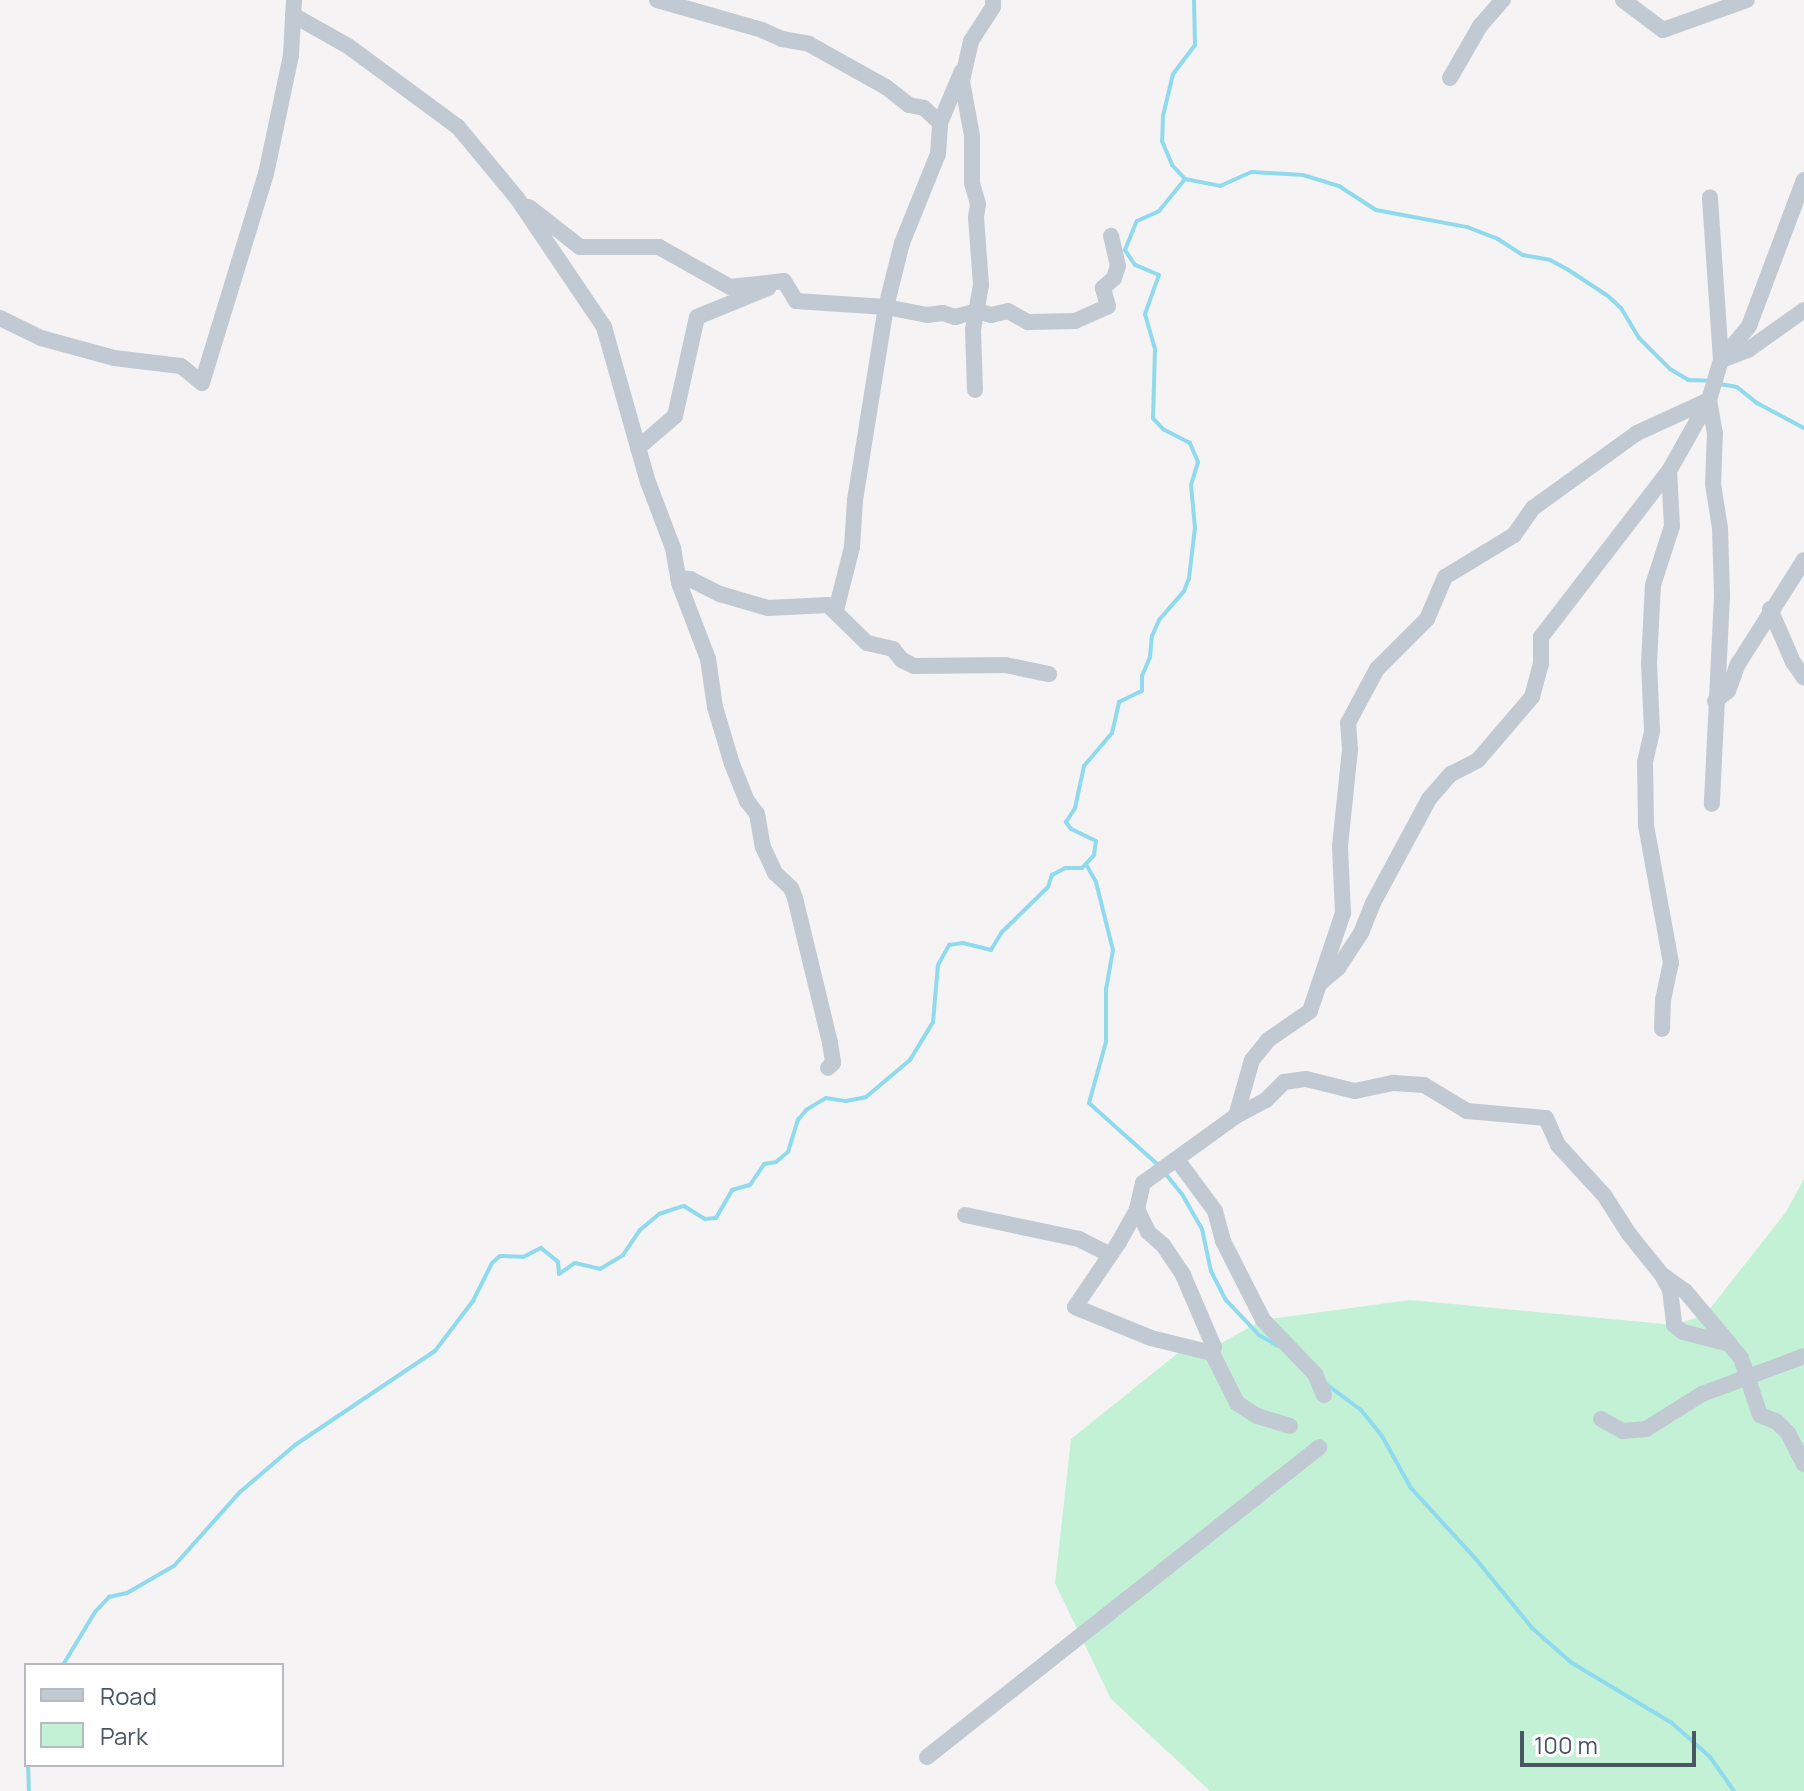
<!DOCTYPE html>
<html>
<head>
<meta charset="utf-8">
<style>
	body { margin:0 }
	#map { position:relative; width:1804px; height:1791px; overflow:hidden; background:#f5f3f3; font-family:Manrope,sans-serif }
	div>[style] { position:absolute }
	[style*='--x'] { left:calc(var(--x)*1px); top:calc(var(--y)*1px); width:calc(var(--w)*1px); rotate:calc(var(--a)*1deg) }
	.green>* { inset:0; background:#c3f1d5 }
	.stream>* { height:4px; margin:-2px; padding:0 2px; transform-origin:2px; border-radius:2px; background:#90daee }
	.minor>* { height:16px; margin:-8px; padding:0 8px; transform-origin:8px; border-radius:8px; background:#c1cad2 }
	span { translate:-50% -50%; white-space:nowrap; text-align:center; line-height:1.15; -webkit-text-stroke:7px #fff; paint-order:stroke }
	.legend { position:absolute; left:24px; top:1663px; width:260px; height:104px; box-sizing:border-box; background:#fff; border:2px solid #b7bbc0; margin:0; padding:10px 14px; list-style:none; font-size:24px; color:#4a5661 }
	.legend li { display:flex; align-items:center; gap:16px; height:40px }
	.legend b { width:40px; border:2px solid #b7bbc0 }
	.scale { position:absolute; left:1520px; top:1731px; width:176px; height:36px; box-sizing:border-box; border:4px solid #4a5661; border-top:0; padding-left:10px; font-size:24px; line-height:28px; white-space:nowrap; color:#4a5661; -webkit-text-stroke:6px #fff; paint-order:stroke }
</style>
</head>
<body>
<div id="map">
	<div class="green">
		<div style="clip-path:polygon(1804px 1179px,1804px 1791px,1210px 1791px,1111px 1699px,1055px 1583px,1071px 1439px,1183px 1349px,1214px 1347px,1263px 1320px,1410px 1300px,1674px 1325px,1705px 1315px,1786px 1212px)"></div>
	</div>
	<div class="stream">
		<div style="--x:1194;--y:0;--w:45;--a:88.7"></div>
		<div style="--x:1195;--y:45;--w:36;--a:127"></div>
		<div style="--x:1173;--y:74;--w:43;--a:103.4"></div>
		<div style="--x:1163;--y:116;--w:25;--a:92"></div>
		<div style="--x:1162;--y:141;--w:26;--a:67"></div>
		<div style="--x:1172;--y:165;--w:19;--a:47"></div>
		<div style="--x:1185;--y:179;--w:36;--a:11"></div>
		<div style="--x:1220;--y:186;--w:35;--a:-24"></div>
		<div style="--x:1252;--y:172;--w:51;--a:3.4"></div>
		<div style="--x:1303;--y:175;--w:38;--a:17"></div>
		<div style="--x:1339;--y:186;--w:44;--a:33"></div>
		<div style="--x:1376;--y:210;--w:93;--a:10.6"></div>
		<div style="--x:1467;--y:227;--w:33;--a:21"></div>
		<div style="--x:1498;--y:239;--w:30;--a:33"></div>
		<div style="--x:1523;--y:255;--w:27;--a:10"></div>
		<div style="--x:1550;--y:260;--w:19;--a:28"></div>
		<div style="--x:1567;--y:269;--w:49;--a:33.4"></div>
		<div style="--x:1608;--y:296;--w:18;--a:43"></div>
		<div style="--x:1621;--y:308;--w:35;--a:59"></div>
		<div style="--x:1639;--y:338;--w:44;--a:45"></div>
		<div style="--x:1670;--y:369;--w:21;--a:31"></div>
		<div style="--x:1688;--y:380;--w:23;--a:2"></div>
		<div style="--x:1720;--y:384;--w:17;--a:10"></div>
		<div style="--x:1737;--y:387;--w:26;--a:39"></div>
		<div style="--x:1757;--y:403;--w:53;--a:28"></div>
		<div style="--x:1086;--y:864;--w:21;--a:61"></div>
		<div style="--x:1096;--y:882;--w:70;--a:76"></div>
		<div style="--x:1113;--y:950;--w:39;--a:100"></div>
		<div style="--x:1106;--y:988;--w:54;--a:90"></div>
		<div style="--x:1106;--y:1042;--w:63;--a:105.6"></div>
		<div style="--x:1089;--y:1103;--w:93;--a:41.9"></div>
		<div style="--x:1164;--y:1172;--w:28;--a:51"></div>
		<div style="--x:1182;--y:1194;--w:40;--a:60.3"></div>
		<div style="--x:1202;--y:1229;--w:43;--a:77.9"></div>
		<div style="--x:1211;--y:1271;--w:33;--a:63"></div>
		<div style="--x:1226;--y:1300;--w:48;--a:46.7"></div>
		<div style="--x:1259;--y:1335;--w:22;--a:30"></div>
		<div style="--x:1326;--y:1384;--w:44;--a:36.6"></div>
		<div style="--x:1361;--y:1410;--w:33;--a:51"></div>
		<div style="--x:1382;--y:1436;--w:60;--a:60.9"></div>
		<div style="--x:1411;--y:1488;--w:95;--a:47.6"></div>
		<div style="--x:1475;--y:1558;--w:90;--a:50.8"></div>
		<div style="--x:1532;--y:1628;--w:53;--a:41.2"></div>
		<div style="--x:1572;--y:1663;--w:117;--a:31"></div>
		<div style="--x:1672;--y:1723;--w:51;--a:41.8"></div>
		<div style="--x:1710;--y:1757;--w:42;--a:54.8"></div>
		<div style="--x:63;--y:1665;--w:62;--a:-58.9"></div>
		<div style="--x:95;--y:1612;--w:21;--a:-47"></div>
		<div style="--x:109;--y:1597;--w:18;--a:-13"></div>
		<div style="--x:127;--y:1593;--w:54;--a:-29.9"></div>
		<div style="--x:174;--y:1566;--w:99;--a:-48.3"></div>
		<div style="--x:240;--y:1492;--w:72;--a:-40.5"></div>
		<div style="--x:295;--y:1445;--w:169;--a:-33.9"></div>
		<div style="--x:435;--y:1351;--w:63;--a:-52.8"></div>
		<div style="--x:473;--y:1301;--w:42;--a:-63.4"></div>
		<div style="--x:492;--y:1263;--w:11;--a:-41"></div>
		<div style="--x:500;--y:1256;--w:23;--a:2"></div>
		<div style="--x:523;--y:1257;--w:20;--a:-27"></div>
		<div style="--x:541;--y:1248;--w:22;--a:39"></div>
		<div style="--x:558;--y:1262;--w:12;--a:85"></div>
		<div style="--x:559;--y:1274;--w:19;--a:-35"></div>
		<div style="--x:575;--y:1263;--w:26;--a:13"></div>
		<div style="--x:600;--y:1269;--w:27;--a:-31"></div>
		<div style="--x:623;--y:1255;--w:30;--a:-56"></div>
		<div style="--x:640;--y:1230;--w:25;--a:-40"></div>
		<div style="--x:659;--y:1214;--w:26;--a:-18"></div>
		<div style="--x:684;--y:1206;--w:25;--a:32"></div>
		<div style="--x:705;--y:1219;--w:11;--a:-5"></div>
		<div style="--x:716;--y:1218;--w:32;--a:-60"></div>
		<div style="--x:732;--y:1190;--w:19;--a:-16"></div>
		<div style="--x:750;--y:1185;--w:25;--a:-56"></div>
		<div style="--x:764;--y:1164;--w:12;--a:-9"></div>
		<div style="--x:776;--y:1162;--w:16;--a:-40"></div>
		<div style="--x:788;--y:1152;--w:34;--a:-73"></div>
		<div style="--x:798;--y:1120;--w:13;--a:-51"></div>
		<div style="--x:806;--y:1110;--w:23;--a:-31"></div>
		<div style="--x:826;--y:1098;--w:20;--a:9"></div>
		<div style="--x:846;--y:1101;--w:20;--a:-11"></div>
		<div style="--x:866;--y:1097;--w:57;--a:-40.1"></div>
		<div style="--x:910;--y:1060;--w:44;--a:-58.8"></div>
		<div style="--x:933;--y:1022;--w:57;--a:-85"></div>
		<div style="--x:938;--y:965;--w:23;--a:-61"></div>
		<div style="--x:949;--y:945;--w:14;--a:-8"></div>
		<div style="--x:963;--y:943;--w:29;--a:14"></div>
		<div style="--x:991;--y:950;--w:21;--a:-59"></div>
		<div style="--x:1002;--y:932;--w:64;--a:-44.4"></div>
		<div style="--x:1048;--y:887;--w:13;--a:-72"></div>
		<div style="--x:1052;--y:875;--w:15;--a:-28"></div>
		<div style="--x:1065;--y:868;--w:17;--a:0"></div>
		<div style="--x:1082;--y:868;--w:18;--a:-47"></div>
		<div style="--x:1094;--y:855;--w:14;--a:-82"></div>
		<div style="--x:1096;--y:841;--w:28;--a:-154"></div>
		<div style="--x:1071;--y:829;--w:9;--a:-126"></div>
		<div style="--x:1066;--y:822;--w:17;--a:-57"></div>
		<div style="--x:1075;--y:808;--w:43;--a:-77.9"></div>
		<div style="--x:1084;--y:766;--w:43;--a:-49.7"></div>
		<div style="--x:1112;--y:733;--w:32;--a:-77"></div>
		<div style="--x:1119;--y:702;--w:25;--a:-26"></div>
		<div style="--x:1142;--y:691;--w:15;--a:-90"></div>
		<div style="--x:1142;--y:676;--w:21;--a:-67"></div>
		<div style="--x:1150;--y:657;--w:21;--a:-85"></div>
		<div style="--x:1152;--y:636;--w:17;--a:-66"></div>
		<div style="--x:1159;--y:620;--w:38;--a:-49"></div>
		<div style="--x:1184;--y:591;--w:14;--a:-69"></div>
		<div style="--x:1189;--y:578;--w:50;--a:-83.2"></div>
		<div style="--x:1195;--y:528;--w:43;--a:-95.3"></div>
		<div style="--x:1191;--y:485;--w:24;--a:-73"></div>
		<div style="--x:1198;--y:462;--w:21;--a:-113"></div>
		<div style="--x:1190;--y:443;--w:29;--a:-153"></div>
		<div style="--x:1164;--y:430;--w:16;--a:-133"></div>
		<div style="--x:1153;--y:418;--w:69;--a:-88.3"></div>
		<div style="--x:1155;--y:349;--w:36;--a:-106"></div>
		<div style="--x:1145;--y:314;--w:41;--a:-70.3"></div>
		<div style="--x:1159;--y:275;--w:26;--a:-157"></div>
		<div style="--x:1135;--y:265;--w:18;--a:-124"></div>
		<div style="--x:1125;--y:250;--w:31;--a:-68"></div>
		<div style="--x:1137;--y:221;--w:24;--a:-24"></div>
		<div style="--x:1159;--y:211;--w:41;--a:-50.9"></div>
		<div style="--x:28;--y:1765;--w:26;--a:88"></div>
	</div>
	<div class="minor">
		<div style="--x:657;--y:0;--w:109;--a:15.9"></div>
		<div style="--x:762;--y:30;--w:22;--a:24"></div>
		<div style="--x:782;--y:39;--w:27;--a:10"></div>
		<div style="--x:809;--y:44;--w:88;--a:29.2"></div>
		<div style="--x:886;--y:87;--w:29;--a:38"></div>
		<div style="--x:909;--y:105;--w:15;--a:11"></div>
		<div style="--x:924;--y:108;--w:22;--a:43"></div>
		<div style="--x:1623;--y:0;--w:50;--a:36.9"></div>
		<div style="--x:1663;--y:30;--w:89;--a:-19.7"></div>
		<div style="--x:293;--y:15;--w:63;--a:29.4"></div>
		<div style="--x:348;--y:46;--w:137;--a:36.4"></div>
		<div style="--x:458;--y:127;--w:92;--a:50.3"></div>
		<div style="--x:517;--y:198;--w:156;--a:56"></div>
		<div style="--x:604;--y:327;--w:161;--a:74.2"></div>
		<div style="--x:648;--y:482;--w:71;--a:69.3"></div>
		<div style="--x:673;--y:548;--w:36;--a:80"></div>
		<div style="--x:679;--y:583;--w:81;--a:69.1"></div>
		<div style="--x:708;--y:659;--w:49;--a:81.7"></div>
		<div style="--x:715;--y:707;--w:59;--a:73.4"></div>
		<div style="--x:732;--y:764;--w:40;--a:68"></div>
		<div style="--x:747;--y:801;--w:16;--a:52"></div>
		<div style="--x:757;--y:814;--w:34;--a:80"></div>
		<div style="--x:763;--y:847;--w:29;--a:65"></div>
		<div style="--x:775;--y:873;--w:22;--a:43"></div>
		<div style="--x:791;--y:888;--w:11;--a:68"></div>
		<div style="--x:795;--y:898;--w:149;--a:76.4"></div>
		<div style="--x:830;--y:1043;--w:20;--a:81"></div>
		<div style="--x:833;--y:1063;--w:7;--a:135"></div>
		<div style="--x:1450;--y:78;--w:60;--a:-60"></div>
		<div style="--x:1480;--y:26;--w:35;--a:-49"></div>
		<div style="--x:529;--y:207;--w:65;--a:38.1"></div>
		<div style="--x:580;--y:247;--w:79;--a:0"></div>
		<div style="--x:659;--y:247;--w:81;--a:29.4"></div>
		<div style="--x:730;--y:287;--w:54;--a:-6.3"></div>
		<div style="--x:784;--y:281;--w:23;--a:59"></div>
		<div style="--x:796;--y:301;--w:90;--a:3.8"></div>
		<div style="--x:886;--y:307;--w:66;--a:-76"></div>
		<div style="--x:902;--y:243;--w:96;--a:-68"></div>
		<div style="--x:938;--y:154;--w:31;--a:-86"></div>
		<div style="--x:940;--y:123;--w:56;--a:-67.1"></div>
		<div style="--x:0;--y:318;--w:46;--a:26"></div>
		<div style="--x:41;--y:338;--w:76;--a:15.3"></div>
		<div style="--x:114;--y:358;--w:67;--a:6.8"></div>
		<div style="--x:181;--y:366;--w:27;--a:39"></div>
		<div style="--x:202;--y:383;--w:219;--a:-73"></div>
		<div style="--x:266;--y:174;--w:122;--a:-78.1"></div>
		<div style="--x:291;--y:55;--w:55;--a:-86.9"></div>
		<div style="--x:1724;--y:359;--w:26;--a:-21"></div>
		<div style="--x:1748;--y:350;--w:69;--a:-35.5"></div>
		<div style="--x:1721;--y:360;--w:44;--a:-50.5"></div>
		<div style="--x:1749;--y:326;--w:156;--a:-69.4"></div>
		<div style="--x:975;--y:390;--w:60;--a:-91.9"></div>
		<div style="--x:973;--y:330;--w:46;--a:-79.9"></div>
		<div style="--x:981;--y:285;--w:68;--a:-94.2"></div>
		<div style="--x:976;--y:217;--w:13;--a:-81"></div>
		<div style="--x:978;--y:204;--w:22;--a:-106"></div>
		<div style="--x:972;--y:183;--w:47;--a:-90"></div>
		<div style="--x:972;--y:136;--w:56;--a:-100.3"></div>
		<div style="--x:962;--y:81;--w:41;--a:-77.3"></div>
		<div style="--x:971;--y:41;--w:40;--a:-57.1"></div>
		<div style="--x:993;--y:7;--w:7;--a:-90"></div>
		<div style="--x:1709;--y:400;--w:34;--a:80"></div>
		<div style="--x:1715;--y:433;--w:51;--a:92.2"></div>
		<div style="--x:1713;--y:484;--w:45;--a:81"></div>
		<div style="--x:1720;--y:528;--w:68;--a:88.3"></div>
		<div style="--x:1722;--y:596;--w:208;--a:92.8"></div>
		<div style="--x:638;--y:448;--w:49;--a:-40.9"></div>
		<div style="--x:675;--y:416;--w:101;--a:-77.5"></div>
		<div style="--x:697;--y:317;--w:77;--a:-22.2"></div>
		<div style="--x:678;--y:578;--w:12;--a:5"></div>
		<div style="--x:690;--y:579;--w:34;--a:27"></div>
		<div style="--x:720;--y:594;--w:50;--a:16.3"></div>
		<div style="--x:768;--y:608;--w:60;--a:-2.9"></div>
		<div style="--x:828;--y:605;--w:54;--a:44.3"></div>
		<div style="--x:867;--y:643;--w:27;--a:13"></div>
		<div style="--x:893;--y:649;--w:14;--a:51"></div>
		<div style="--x:902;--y:660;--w:13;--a:27"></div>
		<div style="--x:914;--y:666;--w:91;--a:-0.6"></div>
		<div style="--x:1005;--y:665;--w:45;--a:11.6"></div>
		<div style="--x:1770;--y:609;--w:58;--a:66.5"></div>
		<div style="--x:1793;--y:662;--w:19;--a:55"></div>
		<div style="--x:836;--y:610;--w:65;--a:-75.7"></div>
		<div style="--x:852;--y:547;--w:47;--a:-86.3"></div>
		<div style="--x:855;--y:500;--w:195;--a:-80.9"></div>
		<div style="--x:886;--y:307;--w:42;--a:11"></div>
		<div style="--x:927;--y:315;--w:16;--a:-7"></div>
		<div style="--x:943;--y:313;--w:13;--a:18"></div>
		<div style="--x:955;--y:317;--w:24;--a:-15"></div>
		<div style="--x:978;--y:311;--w:14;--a:17"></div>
		<div style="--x:991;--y:315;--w:17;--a:-13"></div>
		<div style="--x:1008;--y:311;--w:23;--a:29"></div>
		<div style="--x:1028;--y:322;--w:47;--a:-1.2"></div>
		<div style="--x:1075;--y:321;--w:36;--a:-24"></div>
		<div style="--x:1108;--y:306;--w:19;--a:-106"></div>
		<div style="--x:1103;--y:288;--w:15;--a:-42"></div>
		<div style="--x:1114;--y:278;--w:13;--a:-72"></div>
		<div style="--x:1118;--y:266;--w:31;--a:-103"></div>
		<div style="--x:1715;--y:701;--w:16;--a:-38"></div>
		<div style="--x:1728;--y:691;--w:29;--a:-70"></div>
		<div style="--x:1738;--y:664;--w:123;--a:-57.6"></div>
		<div style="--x:1319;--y:984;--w:25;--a:-40"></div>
		<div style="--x:1338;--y:968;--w:42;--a:-56.7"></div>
		<div style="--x:1361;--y:933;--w:32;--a:-68"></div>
		<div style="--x:1373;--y:903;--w:118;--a:-61.7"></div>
		<div style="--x:1429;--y:799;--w:33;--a:-49"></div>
		<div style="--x:1451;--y:774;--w:30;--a:-27"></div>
		<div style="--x:1478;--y:760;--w:83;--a:-49.4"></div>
		<div style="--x:1532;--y:697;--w:34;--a:-75"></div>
		<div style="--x:1541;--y:664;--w:27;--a:-90"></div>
		<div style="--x:1541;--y:637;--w:210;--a:-52.4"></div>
		<div style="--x:1669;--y:471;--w:81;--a:-60.6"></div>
		<div style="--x:1709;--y:400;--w:42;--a:-73.3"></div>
		<div style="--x:1721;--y:360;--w:163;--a:-93.9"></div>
		<div style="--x:1662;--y:1029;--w:29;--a:-88"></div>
		<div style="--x:1663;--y:1000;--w:38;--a:-78"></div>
		<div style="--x:1671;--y:963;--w:140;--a:-100.3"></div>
		<div style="--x:1646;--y:825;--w:63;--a:-90.9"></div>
		<div style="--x:1645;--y:762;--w:32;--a:-77"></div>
		<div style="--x:1652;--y:731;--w:68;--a:-92.5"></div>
		<div style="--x:1649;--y:663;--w:78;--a:-87.1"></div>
		<div style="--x:1653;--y:585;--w:62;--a:-72.1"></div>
		<div style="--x:1672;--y:526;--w:55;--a:-93.1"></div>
		<div style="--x:1236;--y:1116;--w:58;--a:-74.1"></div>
		<div style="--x:1252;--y:1060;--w:26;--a:-51"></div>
		<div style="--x:1268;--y:1040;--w:51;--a:-34.6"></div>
		<div style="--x:1310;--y:1011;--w:103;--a:-71.4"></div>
		<div style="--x:1343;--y:913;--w:67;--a:-92.6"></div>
		<div style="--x:1340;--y:846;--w:97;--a:-84.1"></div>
		<div style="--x:1350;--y:750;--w:27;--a:-94"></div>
		<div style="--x:1348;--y:723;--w:61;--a:-61.8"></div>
		<div style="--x:1377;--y:669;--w:71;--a:-45"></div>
		<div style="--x:1427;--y:619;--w:46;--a:-66.8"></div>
		<div style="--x:1445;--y:577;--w:81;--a:-31.3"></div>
		<div style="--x:1514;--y:535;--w:33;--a:-55"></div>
		<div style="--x:1533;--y:508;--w:128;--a:-35.8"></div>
		<div style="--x:1637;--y:433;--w:79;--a:-24.6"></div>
		<div style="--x:1178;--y:1161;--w:62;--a:53.5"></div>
		<div style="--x:1215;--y:1211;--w:31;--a:75"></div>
		<div style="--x:1223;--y:1241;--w:89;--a:63.1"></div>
		<div style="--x:1263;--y:1320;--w:75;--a:46.1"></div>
		<div style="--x:1315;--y:1374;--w:23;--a:67"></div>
		<div style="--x:1137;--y:1209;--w:25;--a:64"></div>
		<div style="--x:1148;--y:1232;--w:20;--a:41"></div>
		<div style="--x:1163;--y:1245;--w:36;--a:56"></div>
		<div style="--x:1183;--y:1275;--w:78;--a:66.7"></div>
		<div style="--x:1214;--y:1347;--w:6;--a:108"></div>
		<div style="--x:965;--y:1215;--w:116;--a:11.9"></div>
		<div style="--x:1079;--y:1239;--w:35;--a:27"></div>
		<div style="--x:1664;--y:1276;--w:26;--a:36"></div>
		<div style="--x:1685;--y:1291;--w:67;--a:49.9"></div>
		<div style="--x:1601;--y:1419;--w:25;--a:29"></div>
		<div style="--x:1623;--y:1431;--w:23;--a:-5"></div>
		<div style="--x:1646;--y:1429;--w:66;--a:-32"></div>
		<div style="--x:1702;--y:1394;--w:109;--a:-20.4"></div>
		<div style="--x:1290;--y:1426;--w:34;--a:-163"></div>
		<div style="--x:1257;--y:1416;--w:24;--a:-147"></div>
		<div style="--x:1237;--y:1403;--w:56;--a:-116.6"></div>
		<div style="--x:1212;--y:1353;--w:63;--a:-166.2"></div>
		<div style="--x:1151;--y:1338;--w:82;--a:-157.8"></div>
		<div style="--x:1075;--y:1307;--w:78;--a:-55.9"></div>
		<div style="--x:1119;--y:1242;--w:38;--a:-61"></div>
		<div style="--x:1137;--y:1209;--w:27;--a:-77"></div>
		<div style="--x:1143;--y:1183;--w:115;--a:-35.8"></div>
		<div style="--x:1236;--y:1116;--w:34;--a:-28"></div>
		<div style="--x:1266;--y:1100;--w:25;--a:-45"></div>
		<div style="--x:1284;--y:1082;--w:22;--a:-8"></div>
		<div style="--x:1306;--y:1079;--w:50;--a:13.8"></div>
		<div style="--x:1355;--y:1091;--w:40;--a:-12"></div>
		<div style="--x:1394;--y:1083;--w:30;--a:4"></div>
		<div style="--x:1424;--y:1085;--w:50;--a:31.2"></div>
		<div style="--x:1467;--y:1111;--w:79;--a:5.1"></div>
		<div style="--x:1546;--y:1118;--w:30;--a:66"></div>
		<div style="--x:1558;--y:1145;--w:68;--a:47.4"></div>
		<div style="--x:1604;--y:1195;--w:46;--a:57.3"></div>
		<div style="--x:1629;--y:1234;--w:53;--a:51.2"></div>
		<div style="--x:1662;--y:1275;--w:17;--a:62"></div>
		<div style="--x:1670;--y:1290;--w:35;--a:83"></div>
		<div style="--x:1674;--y:1325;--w:11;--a:38"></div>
		<div style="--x:1683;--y:1332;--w:48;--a:14.6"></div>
		<div style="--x:1729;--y:1344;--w:18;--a:49"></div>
		<div style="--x:1741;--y:1358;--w:60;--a:71.6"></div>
		<div style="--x:1760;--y:1415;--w:18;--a:22"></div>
		<div style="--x:1777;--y:1422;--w:16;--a:45"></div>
		<div style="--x:1788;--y:1433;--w:35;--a:63"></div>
		<div style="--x:927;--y:1757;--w:500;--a:-38.3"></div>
	</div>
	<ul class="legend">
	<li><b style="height:10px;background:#c1cad2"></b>Road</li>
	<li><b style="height:22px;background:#c3f1d5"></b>Park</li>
	</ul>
	<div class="scale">100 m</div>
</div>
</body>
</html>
